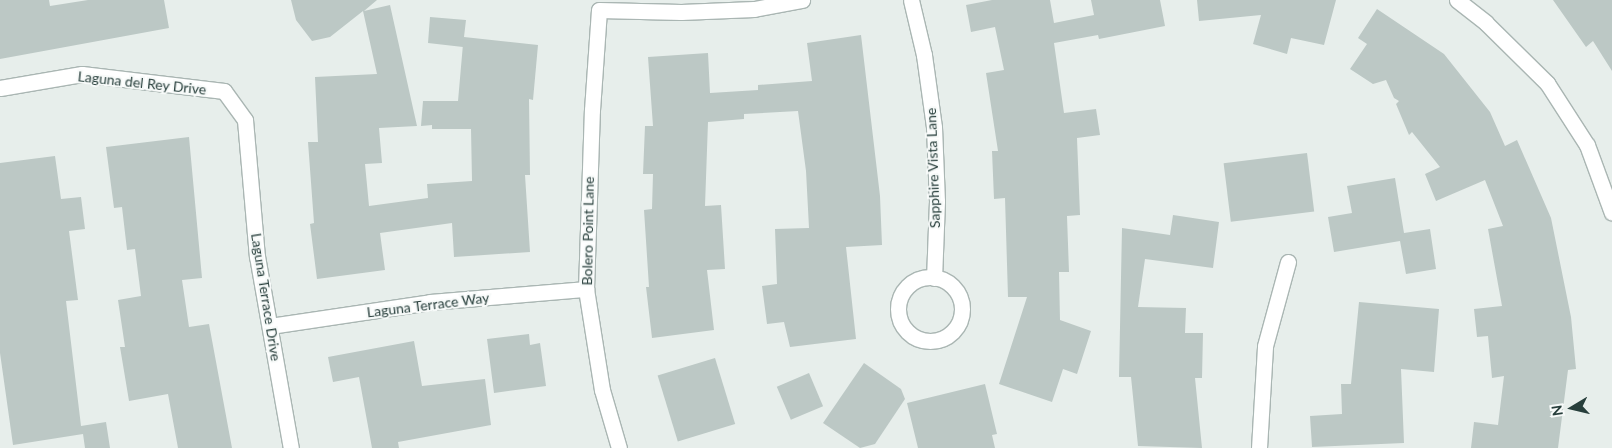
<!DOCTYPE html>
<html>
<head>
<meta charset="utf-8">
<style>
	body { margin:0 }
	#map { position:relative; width:1612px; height:448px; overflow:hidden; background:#e7eeeb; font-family:Lato,sans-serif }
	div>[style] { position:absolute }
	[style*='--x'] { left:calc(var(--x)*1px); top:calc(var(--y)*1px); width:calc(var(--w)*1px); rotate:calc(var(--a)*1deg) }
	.building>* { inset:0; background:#bcc8c5; transform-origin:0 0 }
	.roads { filter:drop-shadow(1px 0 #aab6b3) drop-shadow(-1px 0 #aab6b3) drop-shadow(0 1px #aab6b3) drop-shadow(0 -1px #aab6b3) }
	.minor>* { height:15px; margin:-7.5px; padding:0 7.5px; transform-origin:7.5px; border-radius:7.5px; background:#fff }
	.minor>.ring { margin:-7.5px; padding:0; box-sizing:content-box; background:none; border:15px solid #fff; border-radius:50% }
	span { translate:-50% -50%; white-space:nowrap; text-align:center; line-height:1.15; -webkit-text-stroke:4px #f7faf9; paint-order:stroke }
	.street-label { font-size:14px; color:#273e3b }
	.north { position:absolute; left:1547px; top:383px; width:50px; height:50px; -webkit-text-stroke:4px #f7faf9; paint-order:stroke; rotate:261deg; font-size:14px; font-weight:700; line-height:20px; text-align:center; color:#273e3b }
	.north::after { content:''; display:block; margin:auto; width:18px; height:22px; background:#273e3b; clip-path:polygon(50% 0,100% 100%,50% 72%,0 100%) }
</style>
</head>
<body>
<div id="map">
	<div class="building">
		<div style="clip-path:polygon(0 0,49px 0,50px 6px,88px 0,164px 0,169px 28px,0 59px)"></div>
		<div style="clip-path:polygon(291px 0,377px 0,364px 11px,390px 5px,417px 126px,379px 128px,382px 163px,365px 164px,369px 206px,428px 198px,427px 184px,472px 181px,471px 129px,432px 129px,432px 125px,421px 126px,423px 101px,458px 101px,463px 44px,463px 47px,428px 43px,430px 17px,466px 20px,464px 37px,538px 45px,533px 100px,529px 99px,530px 175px,525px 175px,530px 252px,454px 257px,452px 223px,380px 233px,385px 270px,317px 279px,310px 224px,314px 223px,308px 142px,318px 142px,315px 77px,377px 74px,363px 11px,330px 37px,312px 41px,296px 20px)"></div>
		<div style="clip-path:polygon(992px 0,1050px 0,1054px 23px,1094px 15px,1091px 0,1160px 0,1165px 26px,1099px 39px,1098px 35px,1054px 43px,1064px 113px,1096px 109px,1100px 135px,1077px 138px,1080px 215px,1067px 216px,1069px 272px,1059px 272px,1060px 320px,1091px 331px,1077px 374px,1063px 369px,1052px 402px,999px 384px,1027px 297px,1008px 297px,1005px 198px,994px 199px,992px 151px,998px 151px,986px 73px,1004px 70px,995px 27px,971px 32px,966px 5px)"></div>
		<div style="clip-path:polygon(1197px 0,1336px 0,1324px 45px,1291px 38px,1287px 54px,1253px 44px,1261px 15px,1199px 21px)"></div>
		<div style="clip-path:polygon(1553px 0,1612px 0,1612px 71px,1593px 41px,1586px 47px)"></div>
		<div style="clip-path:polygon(1377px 9px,1444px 54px,1490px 112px,1505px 146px,1517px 140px,1551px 218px,1571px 317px,1576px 369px,1568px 370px,1558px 448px,1471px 448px,1474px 422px,1498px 425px,1504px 376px,1492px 378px,1488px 336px,1477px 337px,1474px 309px,1502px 306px,1488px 229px,1503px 226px,1485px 180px,1436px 201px,1425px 174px,1440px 167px,1412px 132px,1409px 135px,1396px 104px,1399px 101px,1394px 98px,1386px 80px,1373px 84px,1350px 69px,1367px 44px,1358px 38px)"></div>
		<div style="clip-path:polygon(861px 35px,880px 196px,882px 245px,846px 247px,856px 339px,790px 347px,784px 322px,767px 324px,762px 286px,777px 284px,775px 229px,809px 228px,806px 171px,798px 111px,744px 114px,744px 119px,708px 122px,705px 206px,721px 205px,725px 269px,707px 270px,714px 330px,652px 338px,646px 287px,649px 287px,644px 210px,652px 209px,653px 174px,643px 174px,645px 126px,653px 126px,648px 57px,708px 53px,710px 93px,758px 90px,758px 85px,812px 81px,807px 43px)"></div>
		<div style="clip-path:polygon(189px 137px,202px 278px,182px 280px,189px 327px,209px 324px,232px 448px,178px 448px,168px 394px,129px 401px,120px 347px,125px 347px,118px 300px,141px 296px,135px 249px,127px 250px,122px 207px,114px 208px,106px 147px)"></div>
		<div style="left:1307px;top:153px;width:59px;height:84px;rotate:83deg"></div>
		<div style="clip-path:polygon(55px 156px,61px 199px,81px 197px,85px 229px,69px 231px,78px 300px,66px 301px,81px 426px,106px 422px,110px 448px,85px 448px,83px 434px,13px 445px,0 353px,0 163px)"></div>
		<div style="clip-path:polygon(1395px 178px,1404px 233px,1430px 229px,1436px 269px,1406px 274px,1400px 241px,1334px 252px,1328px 217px,1352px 213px,1347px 186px)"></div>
		<div style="clip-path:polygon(1173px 215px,1219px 222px,1213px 268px,1145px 259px,1138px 307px,1186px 308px,1185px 333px,1203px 333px,1202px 378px,1195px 378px,1202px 448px,1138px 446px,1131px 377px,1119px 377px,1122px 228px,1170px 235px)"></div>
		<div style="clip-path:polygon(1359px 302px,1439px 309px,1434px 372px,1401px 369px,1404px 443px,1312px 447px,1310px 416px,1342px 414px,1341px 384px,1351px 384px)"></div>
		<div style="clip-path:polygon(529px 334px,530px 345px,540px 343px,546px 386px,494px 393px,487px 339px)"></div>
		<div style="clip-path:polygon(414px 341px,422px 386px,485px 379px,491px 425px,398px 442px,399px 448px,372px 448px,359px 377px,333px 382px,328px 357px)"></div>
		<div style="left:715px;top:358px;width:69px;height:60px;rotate:73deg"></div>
		<div style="clip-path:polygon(864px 363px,901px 389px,905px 399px,875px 444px,860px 448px,823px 423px)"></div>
		<div style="left:809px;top:373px;width:36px;height:35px;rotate:67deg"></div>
		<div style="clip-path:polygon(985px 384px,997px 434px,992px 435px,995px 448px,918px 448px,907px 403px)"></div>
	</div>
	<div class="roads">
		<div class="minor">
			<div style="--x:911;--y:0;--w:57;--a:76.7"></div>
			<div style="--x:924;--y:55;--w:73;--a:82.1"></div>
			<div style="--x:934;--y:127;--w:74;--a:87.7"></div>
			<div style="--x:937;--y:201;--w:77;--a:92.2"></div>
			<div style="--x:1457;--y:0;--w:37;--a:38"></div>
			<div style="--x:1486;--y:23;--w:86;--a:44.5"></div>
			<div style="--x:1547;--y:83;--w:74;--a:57.2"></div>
			<div style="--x:1587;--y:145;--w:72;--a:69.8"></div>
			<div style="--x:0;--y:88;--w:83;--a:-9.7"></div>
			<div style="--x:82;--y:74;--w:143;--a:6.8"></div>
			<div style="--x:224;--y:91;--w:36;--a:54"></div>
			<div style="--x:245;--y:120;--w:137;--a:85"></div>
			<div style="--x:257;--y:256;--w:195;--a:80"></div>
			<div class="ring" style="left:898px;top:277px;width:49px;height:49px"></div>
			<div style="--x:270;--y:326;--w:162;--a:-8.5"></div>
			<div style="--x:430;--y:302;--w:157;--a:-4.8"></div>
			<div style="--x:619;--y:448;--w:60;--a:-106.3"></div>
			<div style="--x:602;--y:390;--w:102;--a:-99"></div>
			<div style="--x:586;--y:289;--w:179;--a:-88.1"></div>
			<div style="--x:592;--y:110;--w:100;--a:-86"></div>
			<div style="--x:599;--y:10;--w:82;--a:1.4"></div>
			<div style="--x:681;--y:12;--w:73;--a:-2.4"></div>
			<div style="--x:754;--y:9;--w:49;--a:-10.6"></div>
			<div style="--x:1259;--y:448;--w:102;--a:-86.6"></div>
			<div style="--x:1265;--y:346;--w:87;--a:-74.7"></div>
		</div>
	</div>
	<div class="street-label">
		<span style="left:142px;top:83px;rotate:6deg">Laguna del Rey Drive</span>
		<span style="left:933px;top:168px;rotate:-92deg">Sapphire Vista Lane</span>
		<span style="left:588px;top:231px;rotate:-89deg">Bolero Point Lane</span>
		<span style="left:266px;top:297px;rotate:81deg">Laguna Terrace Drive</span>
		<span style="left:428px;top:305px;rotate:-7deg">Laguna Terrace Way</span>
	</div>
	<div class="north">N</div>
</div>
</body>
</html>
